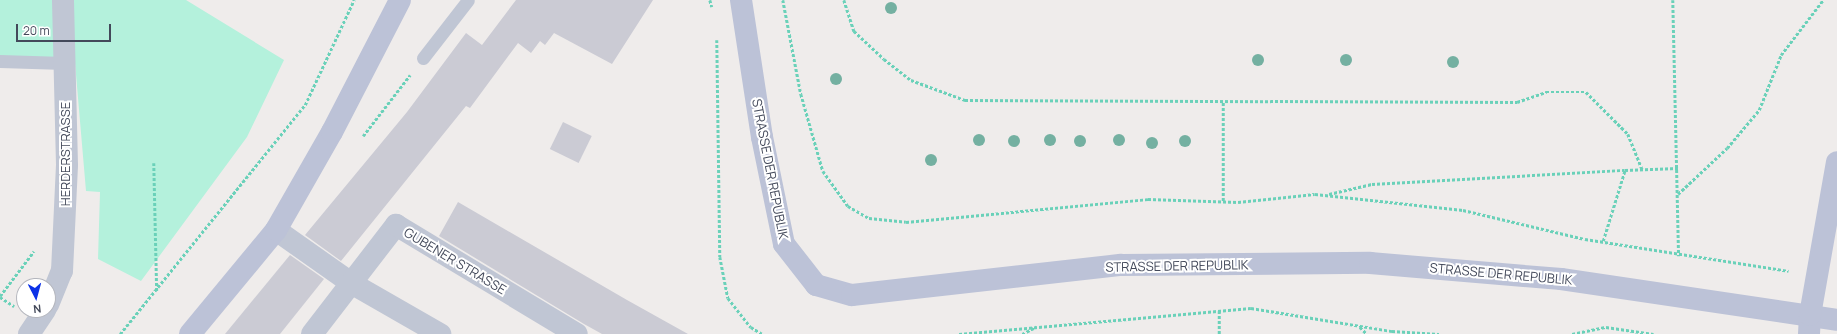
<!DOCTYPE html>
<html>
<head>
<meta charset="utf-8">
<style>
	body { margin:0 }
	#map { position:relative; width:1837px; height:334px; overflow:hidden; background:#efeceb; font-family:Manrope,sans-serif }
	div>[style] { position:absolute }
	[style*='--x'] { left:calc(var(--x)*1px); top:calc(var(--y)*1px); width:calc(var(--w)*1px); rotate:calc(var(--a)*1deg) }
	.green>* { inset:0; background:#b4f1dc }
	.building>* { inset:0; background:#cbcbd4; transform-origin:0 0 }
	.path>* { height:2.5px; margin-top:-1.25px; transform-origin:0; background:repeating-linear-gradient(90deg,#6ad1b9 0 3px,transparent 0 5px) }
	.service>* { height:13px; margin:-6.5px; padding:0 6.5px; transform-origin:6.5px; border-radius:6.5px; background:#c0c6d4 }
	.minor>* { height:22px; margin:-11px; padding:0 11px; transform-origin:11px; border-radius:11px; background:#c0c6d4 }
	.secondary>* { height:22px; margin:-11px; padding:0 11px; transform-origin:11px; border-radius:11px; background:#bcc2d7 }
	.trees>* { width:12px; height:12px; margin:-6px; border-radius:50%; background:#74b0a1 }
	span { translate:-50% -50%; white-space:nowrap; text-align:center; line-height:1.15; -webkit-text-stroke:4px #fff; paint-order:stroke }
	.street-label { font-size:13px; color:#43495a }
	.north { position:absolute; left:16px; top:278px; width:40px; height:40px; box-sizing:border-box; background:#fff; border:1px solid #b4b6bd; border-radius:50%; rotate:174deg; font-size:11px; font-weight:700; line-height:16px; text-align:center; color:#43495a }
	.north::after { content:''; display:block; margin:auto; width:14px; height:18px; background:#0c32e7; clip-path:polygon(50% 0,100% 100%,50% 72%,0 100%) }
	.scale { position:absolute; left:16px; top:24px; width:95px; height:18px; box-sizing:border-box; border:2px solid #43495a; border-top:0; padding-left:5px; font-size:12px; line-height:14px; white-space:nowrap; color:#43495a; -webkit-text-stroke:3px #fff; paint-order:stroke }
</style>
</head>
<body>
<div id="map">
	<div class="green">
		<div style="clip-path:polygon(0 0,186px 0,284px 60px,247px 137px,141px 281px,98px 259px,100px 192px,86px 191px,75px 63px,0 61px)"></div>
	</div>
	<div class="building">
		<div style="clip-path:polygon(516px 0,653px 0,612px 64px,554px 33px,545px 45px,540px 41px,531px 53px,518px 43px,470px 108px,466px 106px,341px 261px,305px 235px,407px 112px,466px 33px,482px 45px)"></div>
		<div style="left:563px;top:122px;width:32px;height:30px;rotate:26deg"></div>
		<div style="clip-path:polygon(458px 202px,627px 300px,688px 334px,602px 334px,584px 324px,439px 236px)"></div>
		<div style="clip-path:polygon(290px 255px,324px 279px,280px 334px,225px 334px)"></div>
	</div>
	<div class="path">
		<div style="--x:710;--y:0;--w:7;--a:74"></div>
		<div style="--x:783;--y:0;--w:96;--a:79.2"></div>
		<div style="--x:801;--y:94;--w:80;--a:74.1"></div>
		<div style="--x:823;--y:171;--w:43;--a:54.5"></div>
		<div style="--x:848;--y:206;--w:24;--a:30"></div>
		<div style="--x:869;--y:218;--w:37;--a:6"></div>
		<div style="--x:906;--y:222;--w:243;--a:-5.4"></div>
		<div style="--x:1148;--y:199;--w:90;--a:1.9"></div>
		<div style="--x:1238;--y:202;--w:77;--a:-5.9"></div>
		<div style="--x:1315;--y:194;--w:149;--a:6.2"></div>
		<div style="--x:1463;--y:210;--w:125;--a:13.4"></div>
		<div style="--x:1585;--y:239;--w:206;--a:8.9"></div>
		<div style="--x:844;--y:0;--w:33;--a:72"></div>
		<div style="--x:854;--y:31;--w:41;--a:43"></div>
		<div style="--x:884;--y:59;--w:34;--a:38"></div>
		<div style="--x:911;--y:80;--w:58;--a:20.3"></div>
		<div style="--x:965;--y:100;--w:552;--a:0.21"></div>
		<div style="--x:1517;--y:102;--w:31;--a:-19"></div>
		<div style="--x:1546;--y:92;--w:40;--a:0"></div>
		<div style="--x:1586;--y:92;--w:59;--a:45"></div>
		<div style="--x:1628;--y:134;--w:38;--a:68"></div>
		<div style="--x:1673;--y:0;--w:256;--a:88.7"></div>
		<div style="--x:717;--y:40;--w:217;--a:89.2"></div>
		<div style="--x:720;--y:257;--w:42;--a:79"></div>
		<div style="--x:728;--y:298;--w:37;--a:52"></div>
		<div style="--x:751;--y:327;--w:13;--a:32"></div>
		<div style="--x:363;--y:136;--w:77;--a:-52.4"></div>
		<div style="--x:154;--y:163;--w:128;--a:88.7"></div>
		<div style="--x:1329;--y:194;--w:44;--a:-13.1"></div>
		<div style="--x:1372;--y:184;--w:253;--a:-3.2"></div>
		<div style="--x:1678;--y:194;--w:67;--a:-43.2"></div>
		<div style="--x:1727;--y:148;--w:50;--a:-49.9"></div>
		<div style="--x:1759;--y:110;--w:59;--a:-68.2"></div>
		<div style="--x:1781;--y:55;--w:69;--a:-52.6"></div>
		<div style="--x:1223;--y:201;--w:100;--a:-90"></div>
		<div style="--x:1603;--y:241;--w:74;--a:-72.8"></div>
		<div style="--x:1625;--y:170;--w:53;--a:-2.2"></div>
		<div style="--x:0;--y:296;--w:56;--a:-52.9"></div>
		<div style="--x:0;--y:297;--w:17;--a:33"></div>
		<div style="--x:1360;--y:327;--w:10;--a:45"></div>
		<div style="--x:120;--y:334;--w:294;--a:-51.1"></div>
		<div style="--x:305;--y:105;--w:116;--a:-65"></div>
		<div style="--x:959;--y:334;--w:293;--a:-5.1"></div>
		<div style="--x:1251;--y:308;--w:143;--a:9.3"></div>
		<div style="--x:1392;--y:331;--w:47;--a:3.7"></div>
		<div style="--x:1022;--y:334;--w:16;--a:-27"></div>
		<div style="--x:1219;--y:334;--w:23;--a:-90"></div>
		<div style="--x:1572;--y:334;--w:35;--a:-12"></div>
		<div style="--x:1606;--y:327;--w:48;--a:8.5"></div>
	</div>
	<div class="service">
		<div style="--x:423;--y:58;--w:73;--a:-52.2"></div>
		<div style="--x:0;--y:61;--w:64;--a:1.8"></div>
	</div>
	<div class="minor">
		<div style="--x:276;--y:230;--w:92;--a:35.2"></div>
		<div style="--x:351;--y:283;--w:103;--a:29.8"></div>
		<div style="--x:48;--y:305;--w:37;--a:-68"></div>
		<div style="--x:62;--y:271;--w:106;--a:-87.3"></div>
		<div style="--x:67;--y:165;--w:165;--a:-91.4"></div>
		<div style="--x:29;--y:334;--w:29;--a:-56"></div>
		<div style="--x:312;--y:334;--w:138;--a:-52.4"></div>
		<div style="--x:396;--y:225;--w:211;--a:31.1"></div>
	</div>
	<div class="secondary">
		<div style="--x:741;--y:0;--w:139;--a:81.3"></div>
		<div style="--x:762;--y:137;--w:109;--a:78.4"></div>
		<div style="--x:784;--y:244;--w:52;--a:52"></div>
		<div style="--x:816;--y:285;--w:37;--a:16"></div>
		<div style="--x:852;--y:295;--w:271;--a:-6.4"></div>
		<div style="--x:1121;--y:265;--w:249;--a:-0.5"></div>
		<div style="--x:1370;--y:263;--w:192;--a:4.8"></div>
		<div style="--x:1561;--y:279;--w:279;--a:8.4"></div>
		<div style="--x:190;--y:334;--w:135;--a:-50.4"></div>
		<div style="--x:276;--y:230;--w:113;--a:-60.3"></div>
		<div style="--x:332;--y:132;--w:148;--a:-62.7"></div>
		<div style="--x:1809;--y:334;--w:19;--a:-87"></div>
		<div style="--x:1810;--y:315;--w:155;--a:-80"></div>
	</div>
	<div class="trees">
		<div style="left:891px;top:8px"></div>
		<div style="left:1258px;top:60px"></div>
		<div style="left:1346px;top:60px"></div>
		<div style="left:1453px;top:62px"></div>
		<div style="left:836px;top:79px"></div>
		<div style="left:979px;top:140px"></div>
		<div style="left:1050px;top:140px"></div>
		<div style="left:1119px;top:140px"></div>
		<div style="left:1014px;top:141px"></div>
		<div style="left:1080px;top:141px"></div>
		<div style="left:1185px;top:141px"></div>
		<div style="left:1152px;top:143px"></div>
		<div style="left:931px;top:160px"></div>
	</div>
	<div class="street-label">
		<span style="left:65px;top:154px;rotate:-90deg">HERDERSTRASSE</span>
		<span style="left:770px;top:169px;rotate:79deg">STRASSE DER REPUBLIK</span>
		<span style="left:455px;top:261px;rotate:31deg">GUBENER STRASSE</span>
		<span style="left:1177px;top:266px;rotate:-1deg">STRASSE DER REPUBLIK</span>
		<span style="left:1501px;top:274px;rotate:5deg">STRASSE DER REPUBLIK</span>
	</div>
	<div class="north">N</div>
	<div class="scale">20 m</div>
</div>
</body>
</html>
